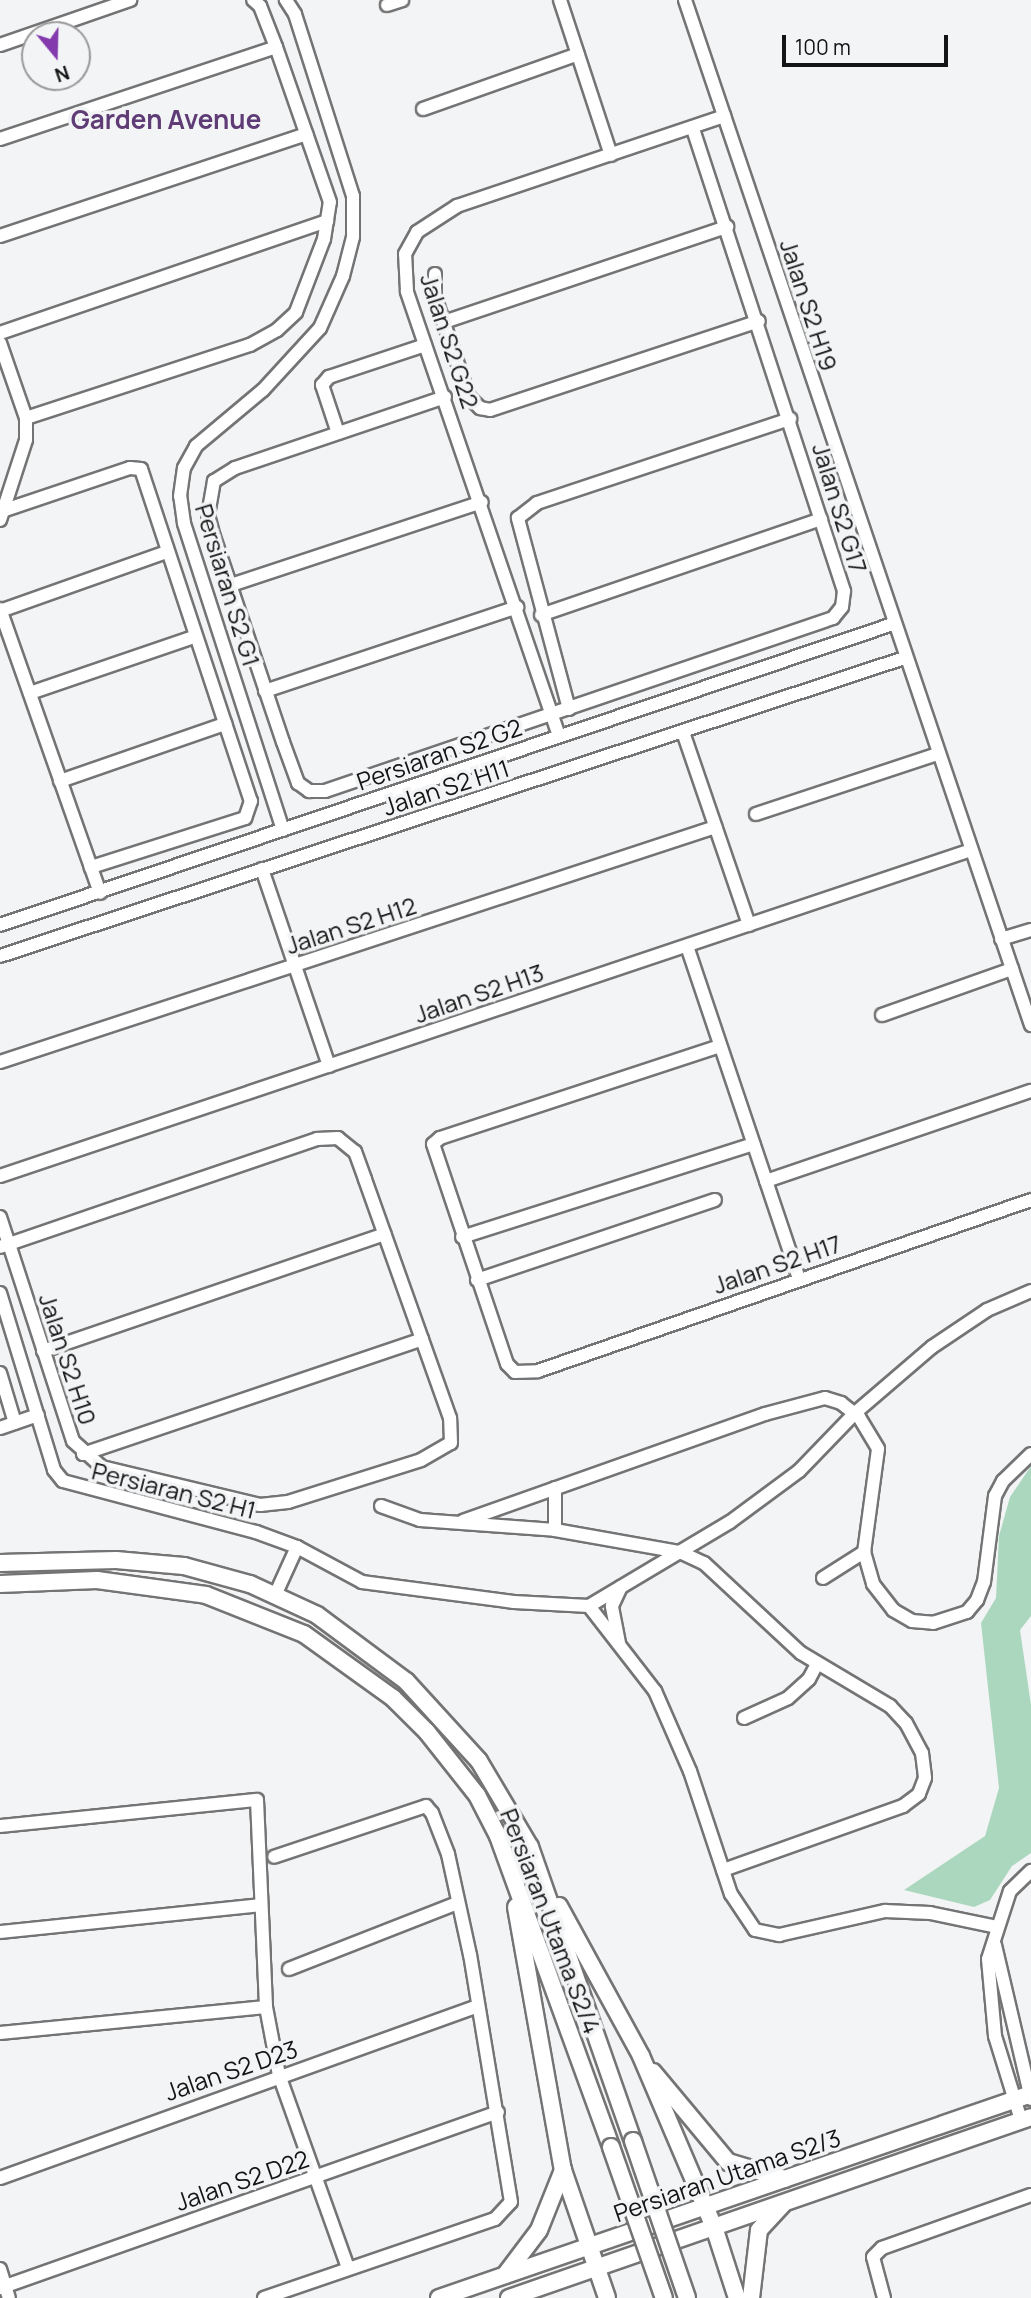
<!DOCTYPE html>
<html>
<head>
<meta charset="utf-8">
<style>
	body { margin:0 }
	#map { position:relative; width:1031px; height:2298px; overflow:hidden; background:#f3f4f5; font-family:Manrope,sans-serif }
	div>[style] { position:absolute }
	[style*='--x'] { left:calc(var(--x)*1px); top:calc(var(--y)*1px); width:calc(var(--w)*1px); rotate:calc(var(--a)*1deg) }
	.green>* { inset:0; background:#acd7bf }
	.roads { filter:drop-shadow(2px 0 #747475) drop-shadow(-2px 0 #747475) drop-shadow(0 2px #747475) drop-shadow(0 -2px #747475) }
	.minor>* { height:12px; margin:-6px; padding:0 6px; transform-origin:6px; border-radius:6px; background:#fff }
	.major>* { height:16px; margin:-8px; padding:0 8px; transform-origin:8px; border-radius:8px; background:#fff }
	.bridges { filter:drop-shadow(2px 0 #747475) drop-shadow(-2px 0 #747475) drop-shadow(0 2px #747475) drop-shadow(0 -2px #747475) }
	.major-bridge>* { height:16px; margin:-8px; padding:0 8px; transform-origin:8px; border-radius:8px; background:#fff }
	span { translate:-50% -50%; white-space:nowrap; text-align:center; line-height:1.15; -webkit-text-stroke:7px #f3f4f5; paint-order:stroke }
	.street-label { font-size:24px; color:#141414 }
	.neighbourhood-label { font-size:26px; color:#5f3c75; font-weight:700 }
	.north { position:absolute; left:21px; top:21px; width:70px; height:70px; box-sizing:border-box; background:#f3f4f5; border:2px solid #9a9a9b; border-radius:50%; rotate:161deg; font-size:19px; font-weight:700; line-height:28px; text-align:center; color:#141414 }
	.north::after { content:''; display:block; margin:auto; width:24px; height:32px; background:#833aad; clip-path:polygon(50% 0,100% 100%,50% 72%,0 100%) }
	.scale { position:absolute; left:782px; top:35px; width:166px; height:32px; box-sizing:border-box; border:4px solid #141414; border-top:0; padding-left:9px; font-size:21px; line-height:24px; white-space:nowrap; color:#141414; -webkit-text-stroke:5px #f3f4f5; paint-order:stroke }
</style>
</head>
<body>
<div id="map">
	<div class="green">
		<div style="clip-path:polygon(1031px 1466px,1031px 1616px,1020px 1630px,1031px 1705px,1031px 1853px,1012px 1866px,990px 1900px,974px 1907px,904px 1890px,985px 1836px,999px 1788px,981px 1623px,996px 1598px,999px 1536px,1010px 1497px)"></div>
	</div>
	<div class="roads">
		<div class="minor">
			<div style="--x:560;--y:0;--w:163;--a:71.8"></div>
			<div style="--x:685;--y:0;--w:1082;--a:71.35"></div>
			<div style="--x:387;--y:5;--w:16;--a:-18"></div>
			<div style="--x:0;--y:45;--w:138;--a:-19.1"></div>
			<div style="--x:423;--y:109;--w:164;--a:-19.5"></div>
			<div style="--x:0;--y:139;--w:291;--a:-18.4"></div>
			<div style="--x:0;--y:236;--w:323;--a:-18.4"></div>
			<div style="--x:435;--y:274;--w:23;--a:90"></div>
			<div style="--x:435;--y:297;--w:106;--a:71.2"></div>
			<div style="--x:469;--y:397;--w:16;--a:45"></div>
			<div style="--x:480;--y:408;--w:10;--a:11"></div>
			<div style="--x:490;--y:410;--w:283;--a:-18.3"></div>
			<div style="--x:444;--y:322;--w:299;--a:-18.6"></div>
			<div style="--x:0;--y:333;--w:346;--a:-18.9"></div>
			<div style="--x:0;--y:343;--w:79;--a:70.9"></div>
			<div style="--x:26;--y:418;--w:22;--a:90"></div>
			<div style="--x:26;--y:440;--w:84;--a:108"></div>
			<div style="--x:445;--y:397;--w:222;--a:161.3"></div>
			<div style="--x:235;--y:468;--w:25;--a:148"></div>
			<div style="--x:214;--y:481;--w:35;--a:100"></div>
			<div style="--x:208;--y:515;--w:23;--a:75"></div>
			<div style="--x:214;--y:537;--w:216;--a:71.4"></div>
			<div style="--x:283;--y:742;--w:44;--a:69.9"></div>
			<div style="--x:298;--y:783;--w:14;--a:36"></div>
			<div style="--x:309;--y:791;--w:16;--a:0"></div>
			<div style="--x:325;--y:791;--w:537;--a:-18.81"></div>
			<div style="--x:833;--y:618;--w:14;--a:-51"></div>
			<div style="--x:842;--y:607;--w:16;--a:-83"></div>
			<div style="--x:844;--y:591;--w:487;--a:-108.1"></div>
			<div style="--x:26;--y:418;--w:236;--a:-18.1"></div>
			<div style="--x:250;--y:345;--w:31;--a:-29"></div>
			<div style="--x:277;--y:330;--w:26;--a:-43"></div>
			<div style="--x:296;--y:312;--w:78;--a:-69"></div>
			<div style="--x:324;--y:239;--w:37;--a:-81"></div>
			<div style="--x:330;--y:202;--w:164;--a:-109.2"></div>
			<div style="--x:276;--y:47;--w:44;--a:-111.3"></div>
			<div style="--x:260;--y:6;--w:9;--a:-139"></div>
			<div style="--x:338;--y:433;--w:51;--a:-108.4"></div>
			<div style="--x:322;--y:385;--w:11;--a:-49"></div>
			<div style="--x:329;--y:377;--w:101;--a:-18.4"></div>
			<div style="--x:5;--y:510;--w:132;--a:-18.6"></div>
			<div style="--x:130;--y:468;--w:11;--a:5"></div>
			<div style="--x:141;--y:469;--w:350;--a:71.7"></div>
			<div style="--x:251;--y:801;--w:18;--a:109"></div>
			<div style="--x:245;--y:818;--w:162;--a:162.3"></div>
			<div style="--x:231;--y:585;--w:264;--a:-18.3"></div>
			<div style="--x:0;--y:609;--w:301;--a:70.6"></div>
			<div style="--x:0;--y:611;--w:177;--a:-19.5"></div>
			<div style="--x:541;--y:615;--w:296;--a:-18.9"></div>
			<div style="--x:265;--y:691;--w:266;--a:-18.4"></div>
			<div style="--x:30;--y:693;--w:173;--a:-18.9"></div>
			<div style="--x:569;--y:709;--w:198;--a:-105"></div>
			<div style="--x:518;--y:518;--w:24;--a:-38"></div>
			<div style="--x:537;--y:503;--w:267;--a:-18.4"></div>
			<div style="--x:683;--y:732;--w:204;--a:71.1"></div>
			<div style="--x:559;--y:736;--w:470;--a:-108.9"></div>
			<div style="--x:407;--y:291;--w:37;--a:-93"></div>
			<div style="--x:405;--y:254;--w:25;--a:-61"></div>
			<div style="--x:417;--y:232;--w:48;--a:-33"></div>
			<div style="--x:457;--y:206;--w:282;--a:-18.6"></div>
			<div style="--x:60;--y:781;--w:175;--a:-19.1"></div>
			<div style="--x:756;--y:814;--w:191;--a:-18.3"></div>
			<div style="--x:283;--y:830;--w:323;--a:-107.9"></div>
			<div style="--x:184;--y:523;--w:27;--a:-98"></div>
			<div style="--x:180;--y:496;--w:28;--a:-82"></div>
			<div style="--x:184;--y:468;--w:25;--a:-61"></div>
			<div style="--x:196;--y:446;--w:87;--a:-39.9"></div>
			<div style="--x:263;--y:390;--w:84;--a:-47.4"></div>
			<div style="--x:320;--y:328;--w:57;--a:-66.1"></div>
			<div style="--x:343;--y:276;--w:40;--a:-75.6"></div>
			<div style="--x:353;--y:237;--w:41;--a:-90"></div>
			<div style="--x:353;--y:196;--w:191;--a:-107.7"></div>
			<div style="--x:295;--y:14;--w:17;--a:-123"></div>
			<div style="--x:262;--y:869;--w:208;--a:71.2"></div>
			<div style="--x:0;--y:925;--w:942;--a:-18.63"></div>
			<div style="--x:1001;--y:939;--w:31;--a:-17"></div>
			<div style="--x:687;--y:946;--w:350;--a:71.4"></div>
			<div style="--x:0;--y:956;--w:952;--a:-18.24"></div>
			<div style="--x:882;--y:1015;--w:138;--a:-19.5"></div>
			<div style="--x:720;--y:1046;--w:295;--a:161.8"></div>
			<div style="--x:440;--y:1138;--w:9;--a:139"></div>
			<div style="--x:433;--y:1144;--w:232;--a:71.4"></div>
			<div style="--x:507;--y:1364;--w:11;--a:45"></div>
			<div style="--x:515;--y:1372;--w:23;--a:-2"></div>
			<div style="--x:538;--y:1371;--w:522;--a:-19.13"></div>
			<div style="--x:0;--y:1062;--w:753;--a:-18.19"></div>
			<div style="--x:0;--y:1176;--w:1024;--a:-18.56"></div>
			<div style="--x:766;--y:1181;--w:280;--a:-18.8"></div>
			<div style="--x:0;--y:1217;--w:28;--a:72"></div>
			<div style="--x:9;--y:1244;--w:207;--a:72"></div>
			<div style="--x:73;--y:1441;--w:39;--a:42"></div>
			<div style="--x:102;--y:1467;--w:163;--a:13.5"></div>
			<div style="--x:260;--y:1505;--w:28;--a:-6"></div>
			<div style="--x:288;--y:1502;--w:139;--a:-17.5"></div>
			<div style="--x:421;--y:1460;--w:34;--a:-30"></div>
			<div style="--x:451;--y:1443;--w:25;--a:-92"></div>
			<div style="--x:450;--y:1418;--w:254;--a:-109.6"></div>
			<div style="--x:365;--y:1179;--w:29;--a:-110"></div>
			<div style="--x:355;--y:1152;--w:22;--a:-141"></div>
			<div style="--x:338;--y:1138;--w:21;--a:177"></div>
			<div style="--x:317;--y:1139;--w:208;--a:161.2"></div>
			<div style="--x:120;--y:1206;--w:117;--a:161.1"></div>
			<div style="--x:9;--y:1244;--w:9;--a:162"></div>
			<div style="--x:462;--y:1237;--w:306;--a:-17.7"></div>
			<div style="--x:477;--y:1280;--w:251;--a:-18.6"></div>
			<div style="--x:0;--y:1293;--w:185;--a:73"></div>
			<div style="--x:54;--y:1470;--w:14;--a:51"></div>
			<div style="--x:63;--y:1481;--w:200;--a:14.8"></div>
			<div style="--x:256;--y:1532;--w:44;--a:20.1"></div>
			<div style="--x:297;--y:1547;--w:51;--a:114.5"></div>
			<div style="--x:43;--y:1351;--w:361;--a:-18.9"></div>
			<div style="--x:0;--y:1373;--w:52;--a:73.3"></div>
			<div style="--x:0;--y:1428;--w:40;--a:-18.9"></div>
			<div style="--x:83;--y:1454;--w:358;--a:-18.7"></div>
			<div style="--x:381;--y:1506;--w:41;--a:19.7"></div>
			<div style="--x:420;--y:1520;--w:135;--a:4.2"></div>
			<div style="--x:555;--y:1530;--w:127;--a:10"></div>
			<div style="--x:680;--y:1552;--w:26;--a:25"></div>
			<div style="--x:704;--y:1563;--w:132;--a:42.9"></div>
			<div style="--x:801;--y:1653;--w:104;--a:30.8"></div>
			<div style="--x:890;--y:1706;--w:23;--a:47"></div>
			<div style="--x:906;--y:1723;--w:34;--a:62"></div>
			<div style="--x:922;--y:1753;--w:25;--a:83"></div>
			<div style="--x:925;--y:1778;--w:17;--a:111"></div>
			<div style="--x:919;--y:1794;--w:20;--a:143"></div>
			<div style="--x:903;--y:1806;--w:191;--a:160.4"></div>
			<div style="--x:463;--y:1521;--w:320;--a:-19.5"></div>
			<div style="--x:765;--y:1414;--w:62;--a:-14.9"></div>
			<div style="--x:825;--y:1398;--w:17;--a:17"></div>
			<div style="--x:841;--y:1403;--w:23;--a:38"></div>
			<div style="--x:859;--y:1417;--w:37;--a:59"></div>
			<div style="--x:878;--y:1449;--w:104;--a:97.7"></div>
			<div style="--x:864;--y:1552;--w:33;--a:74"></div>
			<div style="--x:873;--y:1584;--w:33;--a:52"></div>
			<div style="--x:893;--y:1610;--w:22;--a:30"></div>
			<div style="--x:912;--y:1621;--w:21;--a:5"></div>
			<div style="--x:933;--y:1623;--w:36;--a:-18"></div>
			<div style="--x:967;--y:1612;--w:16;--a:-50"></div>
			<div style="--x:977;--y:1600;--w:19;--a:-69"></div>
			<div style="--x:984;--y:1582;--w:87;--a:-82.7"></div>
			<div style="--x:995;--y:1496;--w:17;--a:-62"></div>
			<div style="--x:1003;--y:1481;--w:39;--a:-44"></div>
			<div style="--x:555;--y:1530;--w:42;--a:-90"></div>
			<div style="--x:297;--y:1547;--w:74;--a:28.3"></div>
			<div style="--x:362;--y:1582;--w:153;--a:7.5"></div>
			<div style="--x:514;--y:1602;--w:75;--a:3.1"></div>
			<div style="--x:589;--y:1606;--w:164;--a:-30.8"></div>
			<div style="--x:730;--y:1522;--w:86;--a:-36.5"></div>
			<div style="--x:799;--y:1471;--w:81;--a:-46"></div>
			<div style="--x:855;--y:1413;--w:101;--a:-40.6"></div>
			<div style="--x:932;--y:1347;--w:66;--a:-33.9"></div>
			<div style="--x:987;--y:1310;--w:48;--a:-23.4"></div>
			<div style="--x:823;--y:1578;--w:49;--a:-32.4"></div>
			<div style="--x:589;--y:1606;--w:108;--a:52.2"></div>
			<div style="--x:655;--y:1691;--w:87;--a:66.4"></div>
			<div style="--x:690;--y:1771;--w:130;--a:71.6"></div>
			<div style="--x:731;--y:1894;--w:43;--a:56.3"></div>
			<div style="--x:755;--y:1930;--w:25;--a:12"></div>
			<div style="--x:779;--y:1935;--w:109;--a:-12.8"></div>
			<div style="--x:885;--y:1911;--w:45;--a:2.5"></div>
			<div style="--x:930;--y:1913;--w:68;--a:11.8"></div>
			<div style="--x:619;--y:1643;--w:38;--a:-101"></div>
			<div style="--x:612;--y:1606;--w:21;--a:-65"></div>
			<div style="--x:744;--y:1718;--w:48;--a:-24.4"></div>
			<div style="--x:788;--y:1698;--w:28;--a:-42"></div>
			<div style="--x:809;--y:1679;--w:17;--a:-62"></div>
			<div style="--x:0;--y:1826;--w:258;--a:-5.8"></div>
			<div style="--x:257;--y:1800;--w:207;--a:87.5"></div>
			<div style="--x:266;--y:2007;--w:69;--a:79.2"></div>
			<div style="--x:279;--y:2075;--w:205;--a:70.3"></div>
			<div style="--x:0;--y:1932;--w:262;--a:-5.9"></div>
			<div style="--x:995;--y:1945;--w:158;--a:76.8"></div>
			<div style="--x:289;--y:1969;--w:180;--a:-21.4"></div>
			<div style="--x:0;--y:2033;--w:267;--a:-5.6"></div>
			<div style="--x:1021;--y:2120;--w:88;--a:-107.2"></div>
			<div style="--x:995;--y:2036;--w:77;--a:-95.2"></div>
			<div style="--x:988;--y:1959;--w:71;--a:-72.1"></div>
			<div style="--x:1010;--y:1891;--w:29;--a:-44"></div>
			<div style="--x:0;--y:2178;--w:508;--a:-19.79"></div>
			<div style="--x:0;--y:2269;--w:30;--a:73"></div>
			<div style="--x:0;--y:2288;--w:528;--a:-19.46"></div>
			<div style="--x:264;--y:2298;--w:244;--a:-18.9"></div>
			<div style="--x:495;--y:2219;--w:23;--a:-47"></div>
			<div style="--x:511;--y:2202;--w:250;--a:-99.4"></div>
			<div style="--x:470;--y:1955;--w:103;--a:-102.3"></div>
			<div style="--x:448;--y:1854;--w:44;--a:-111.3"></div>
			<div style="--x:432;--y:1813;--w:9;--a:-131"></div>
			<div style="--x:426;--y:1806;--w:160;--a:161.5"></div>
			<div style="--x:884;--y:2298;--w:42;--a:-105"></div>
			<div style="--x:873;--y:2257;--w:13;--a:-45"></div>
			<div style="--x:882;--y:2248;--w:158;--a:-19.6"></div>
		</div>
		<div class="major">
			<div style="--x:0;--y:1563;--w:116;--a:-1.5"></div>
			<div style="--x:116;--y:1560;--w:68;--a:5"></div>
			<div style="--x:184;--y:1566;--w:68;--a:15.3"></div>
			<div style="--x:250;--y:1584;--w:74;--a:24.8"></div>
			<div style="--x:317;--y:1615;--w:111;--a:36.6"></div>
			<div style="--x:406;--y:1681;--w:108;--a:47.6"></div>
			<div style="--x:479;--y:1761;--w:100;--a:59.3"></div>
			<div style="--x:530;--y:1847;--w:312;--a:70.7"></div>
			<div style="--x:0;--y:1584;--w:97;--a:-2.4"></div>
			<div style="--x:97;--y:1580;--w:110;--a:7.8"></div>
			<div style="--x:206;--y:1595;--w:105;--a:21.7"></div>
			<div style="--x:304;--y:1634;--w:110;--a:35.7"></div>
			<div style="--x:393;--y:1698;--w:48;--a:45"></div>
			<div style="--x:427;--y:1732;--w:80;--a:51.6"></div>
			<div style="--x:477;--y:1795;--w:46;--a:62.9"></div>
			<div style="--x:498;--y:1836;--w:331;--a:70"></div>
			<div style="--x:559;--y:1906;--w:171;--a:61.3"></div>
			<div style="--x:641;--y:2056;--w:186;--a:66.9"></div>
			<div style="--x:714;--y:2227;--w:75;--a:72.1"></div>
			<div style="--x:516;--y:1907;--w:267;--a:79.9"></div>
			<div style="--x:563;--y:2170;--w:135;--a:71"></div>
			<div style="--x:653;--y:2072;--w:117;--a:50.2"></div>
			<div style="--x:728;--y:2162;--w:59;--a:16.6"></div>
			<div style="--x:505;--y:2275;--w:56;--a:-52.9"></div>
			<div style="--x:539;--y:2230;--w:65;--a:-68.2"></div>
			<div style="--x:439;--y:2298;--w:626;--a:-19.01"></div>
			<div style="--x:509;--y:2298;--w:552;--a:-19.12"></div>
			<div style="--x:751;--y:2298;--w:68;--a:-83.3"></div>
			<div style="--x:759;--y:2230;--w:35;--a:-47"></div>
		</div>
	</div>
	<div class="bridges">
		<div class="major-bridge">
			<div style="--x:633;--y:2141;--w:166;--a:71"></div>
			<div style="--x:611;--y:2147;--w:160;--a:70.7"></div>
		</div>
	</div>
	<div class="street-label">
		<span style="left:809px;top:305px;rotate:72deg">Jalan S2 H19</span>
		<span style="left:450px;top:341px;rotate:72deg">Jalan S2 G22</span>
		<span style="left:840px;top:508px;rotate:73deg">Jalan S2 G17</span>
		<span style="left:228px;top:585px;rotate:73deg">Persiaran S2 G1</span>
		<span style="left:439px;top:754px;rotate:-19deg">Persiaran S2 G2</span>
		<span style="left:446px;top:787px;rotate:-18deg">Jalan S2 H11</span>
		<span style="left:351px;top:925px;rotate:-18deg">Jalan S2 H12</span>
		<span style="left:479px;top:993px;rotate:-19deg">Jalan S2 H13</span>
		<span style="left:777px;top:1264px;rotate:-19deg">Jalan S2 H17</span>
		<span style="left:68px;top:1359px;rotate:72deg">Jalan S2 H10</span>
		<span style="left:174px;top:1490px;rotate:14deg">Persiaran S2 H1</span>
		<span style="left:551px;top:1921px;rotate:69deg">Persiaran Utama S2/4</span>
		<span style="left:231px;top:2070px;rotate:-19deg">Jalan S2 D23</span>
		<span style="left:727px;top:2175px;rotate:-19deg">Persiaran Utama S2/3</span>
		<span style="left:242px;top:2180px;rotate:-19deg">Jalan S2 D22</span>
	</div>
	<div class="neighbourhood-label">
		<span style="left:166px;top:120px">Garden Avenue</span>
	</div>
	<div class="north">N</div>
	<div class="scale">100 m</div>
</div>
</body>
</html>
